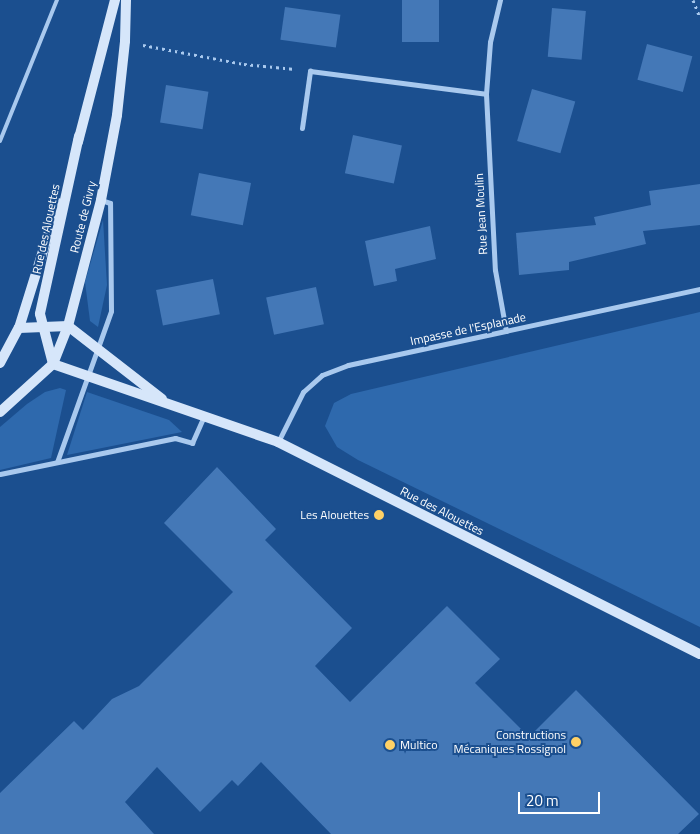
<!DOCTYPE html>
<html>
<head>
<meta charset="utf-8">
<style>
	body { margin:0 }
	#map { position:relative; width:700px; height:834px; overflow:hidden; background:#1b4f8f; font-family:"Titillium Web",sans-serif }
	div>[style] { position:absolute }
	[style*='--x'] { left:calc(var(--x)*1px); top:calc(var(--y)*1px); width:calc(var(--w)*1px); rotate:calc(var(--a)*1deg) }
	.green>* { inset:0; background:#2e69ad }
	.building>* { inset:0; background:#4478b7; transform-origin:0 0 }
	.path>* { height:3px; margin-top:-1.5px; transform-origin:0; background:repeating-linear-gradient(90deg,#a9c9ee 0 2.5px,transparent 0 6.5px) }
	.lane>* { height:4px; margin:-2px; padding:0 2px; transform-origin:2px; border-radius:2px; background:#a9c9ee }
	.street>* { height:5px; margin:-2.5px; padding:0 2.5px; transform-origin:2.5px; border-radius:2.5px; background:#a9c9ee }
	.secondary>* { height:10px; margin:-5px; padding:0 5px; transform-origin:5px; border-radius:5px; background:#d6e6fa }
	.dots>* { width:14px; height:14px; translate:-50% -50%; box-sizing:border-box; border:2px solid #1b4f8f; border-radius:50% }
	span { translate:-50% -50%; white-space:nowrap; text-align:center; line-height:1.15; -webkit-text-stroke:4px #1b4f8f; paint-order:stroke }
	.street-label { font-size:12px; color:#fff }
	.poi-label { font-size:12px; color:#fff }
	.right { translate:-100% -50%; text-align:right }
	.left { translate:0 -50%; text-align:left }
	.scale { position:absolute; left:518px; top:792px; width:82px; height:22px; box-sizing:border-box; border:2px solid #fff; border-top:0; padding-left:6px; font-size:15px; line-height:18px; white-space:nowrap; color:#fff; -webkit-text-stroke:4px #1b4f8f; paint-order:stroke }
</style>
</head>
<body>
<div id="map">
	<div class="green">
		<div style="clip-path:polygon(103px 220px,107px 285px,98px 327px,90px 321px,85px 282px)"></div>
		<div style="clip-path:polygon(700px 312px,700px 627px,358px 460px,337px 447px,325px 426px,334px 403px,351px 394px)"></div>
		<div style="clip-path:polygon(60px 388px,66px 390px,51px 458px,0 470px,0 427px,27px 404px,45px 392px)"></div>
		<div style="clip-path:polygon(87px 392px,169px 420px,182px 432px,67px 455px)"></div>
	</div>
	<div class="building">
		<div style="left:402px;top:0;width:37px;height:42px"></div>
		<div style="left:285px;top:7px;width:56px;height:33px;rotate:8deg"></div>
		<div style="left:552px;top:8px;width:34px;height:49px;rotate:5deg"></div>
		<div style="left:647px;top:44px;width:47px;height:37px;rotate:15deg"></div>
		<div style="left:166px;top:85px;width:43px;height:38px;rotate:9deg"></div>
		<div style="left:532px;top:89px;width:45px;height:54px;rotate:16deg"></div>
		<div style="left:353px;top:135px;width:50px;height:39px;rotate:12deg"></div>
		<div style="left:199px;top:173px;width:53px;height:43px;rotate:11deg"></div>
		<div style="clip-path:polygon(700px 184px,700px 225px,643px 231px,646px 244px,569px 262px,569px 270px,519px 275px,516px 233px,596px 225px,594px 217px,651px 205px,649px 191px)"></div>
		<div style="clip-path:polygon(430px 226px,436px 259px,395px 269px,397px 281px,374px 286px,365px 241px)"></div>
		<div style="left:213px;top:279px;width:36px;height:58px;rotate:79deg"></div>
		<div style="left:316px;top:287px;width:38px;height:51px;rotate:78deg"></div>
		<div style="clip-path:polygon(217px 467px,276px 529px,265px 540px,352px 628px,315px 666px,350px 702px,447px 606px,500px 659px,475px 683px,529px 737px,576px 690px,699px 814px,678px 834px,331px 834px,261px 762px,238px 786px,232px 780px,200px 812px,157px 767px,125px 802px,154px 834px,0 834px,0 793px,74px 721px,83px 730px,112px 699px,139px 686px,233px 592px,164px 523px)"></div>
	</div>
	<div class="path">
		<div style="--x:693;--y:0;--w:18;--a:68"></div>
		<div style="--x:143;--y:45;--w:103;--a:10.7"></div>
		<div style="--x:244;--y:64;--w:51;--a:5.6"></div>
	</div>
	<div class="lane">
		<div style="--x:0;--y:141;--w:152;--a:-68"></div>
	</div>
	<div class="street">
		<div style="--x:500;--y:0;--w:43;--a:103.4"></div>
		<div style="--x:490;--y:42;--w:52;--a:94.4"></div>
		<div style="--x:486;--y:94;--w:176;--a:87.1"></div>
		<div style="--x:495;--y:270;--w:62;--a:79.8"></div>
		<div style="--x:302;--y:128;--w:58;--a:-82"></div>
		<div style="--x:310;--y:71;--w:177;--a:7.4"></div>
		<div style="--x:278;--y:442;--w:56;--a:-63.4"></div>
		<div style="--x:303;--y:392;--w:25;--a:-42"></div>
		<div style="--x:322;--y:375;--w:28;--a:-21"></div>
		<div style="--x:348;--y:365;--w:360;--a:-12.2"></div>
		<div style="--x:57;--y:462;--w:160;--a:-70.3"></div>
		<div style="--x:111;--y:311;--w:108;--a:-90.5"></div>
		<div style="--x:110;--y:203;--w:9;--a:-162"></div>
		<div style="--x:0;--y:474;--w:179;--a:-11.6"></div>
		<div style="--x:175;--y:438;--w:18;--a:16"></div>
		<div style="--x:192;--y:443;--w:30;--a:-66"></div>
	</div>
	<div class="secondary">
		<div style="--x:79;--y:136;--w:182;--a:102.4"></div>
		<div style="--x:40;--y:314;--w:52;--a:75.4"></div>
		<div style="--x:53;--y:364;--w:238;--a:19.1"></div>
		<div style="--x:278;--y:442;--w:472;--a:26.7"></div>
		<div style="--x:78;--y:142;--w:147;--a:-75.4"></div>
		<div style="--x:19;--y:328;--w:49;--a:-2.3"></div>
		<div style="--x:68;--y:326;--w:119;--a:37.8"></div>
		<div style="--x:0;--y:363;--w:40;--a:-62"></div>
		<div style="--x:19;--y:328;--w:131;--a:-72.7"></div>
		<div style="--x:0;--y:412;--w:72;--a:-42.2"></div>
		<div style="--x:53;--y:364;--w:41;--a:-68.5"></div>
		<div style="--x:68;--y:326;--w:130;--a:-75.3"></div>
		<div style="--x:101;--y:200;--w:86;--a:-79.3"></div>
		<div style="--x:117;--y:115;--w:74;--a:-83.8"></div>
		<div style="--x:125;--y:41;--w:41;--a:-88.6"></div>
	</div>
	<div class="dots">
		<div style="left:379px;top:515px;background:#ffd166"></div>
		<div style="left:576px;top:742px;background:#ffd166"></div>
		<div style="left:390px;top:745px;background:#ffd166"></div>
	</div>
	<div class="street-label">
		<span style="left:481px;top:214px;rotate:-93deg">Rue Jean Moulin</span>
		<span style="left:83px;top:217px;rotate:-76deg">Route de Givry</span>
		<span style="left:46px;top:229px;rotate:-78deg">Rue des Alouettes</span>
		<span style="left:468px;top:329px;rotate:-12deg">Impasse de l'Esplanade</span>
		<span style="left:442px;top:511px;rotate:27deg">Rue des Alouettes</span>
	</div>
	<div class="poi-label">
		<span class="right" style="left:369px;top:515px">Les Alouettes</span>
		<span class="right" style="left:566px;top:742px">Constructions<br>Mécaniques Rossignol</span>
		<span class="left" style="left:400px;top:745px">Multico</span>
	</div>
	<div class="scale">20 m</div>
</div>
</body>
</html>
